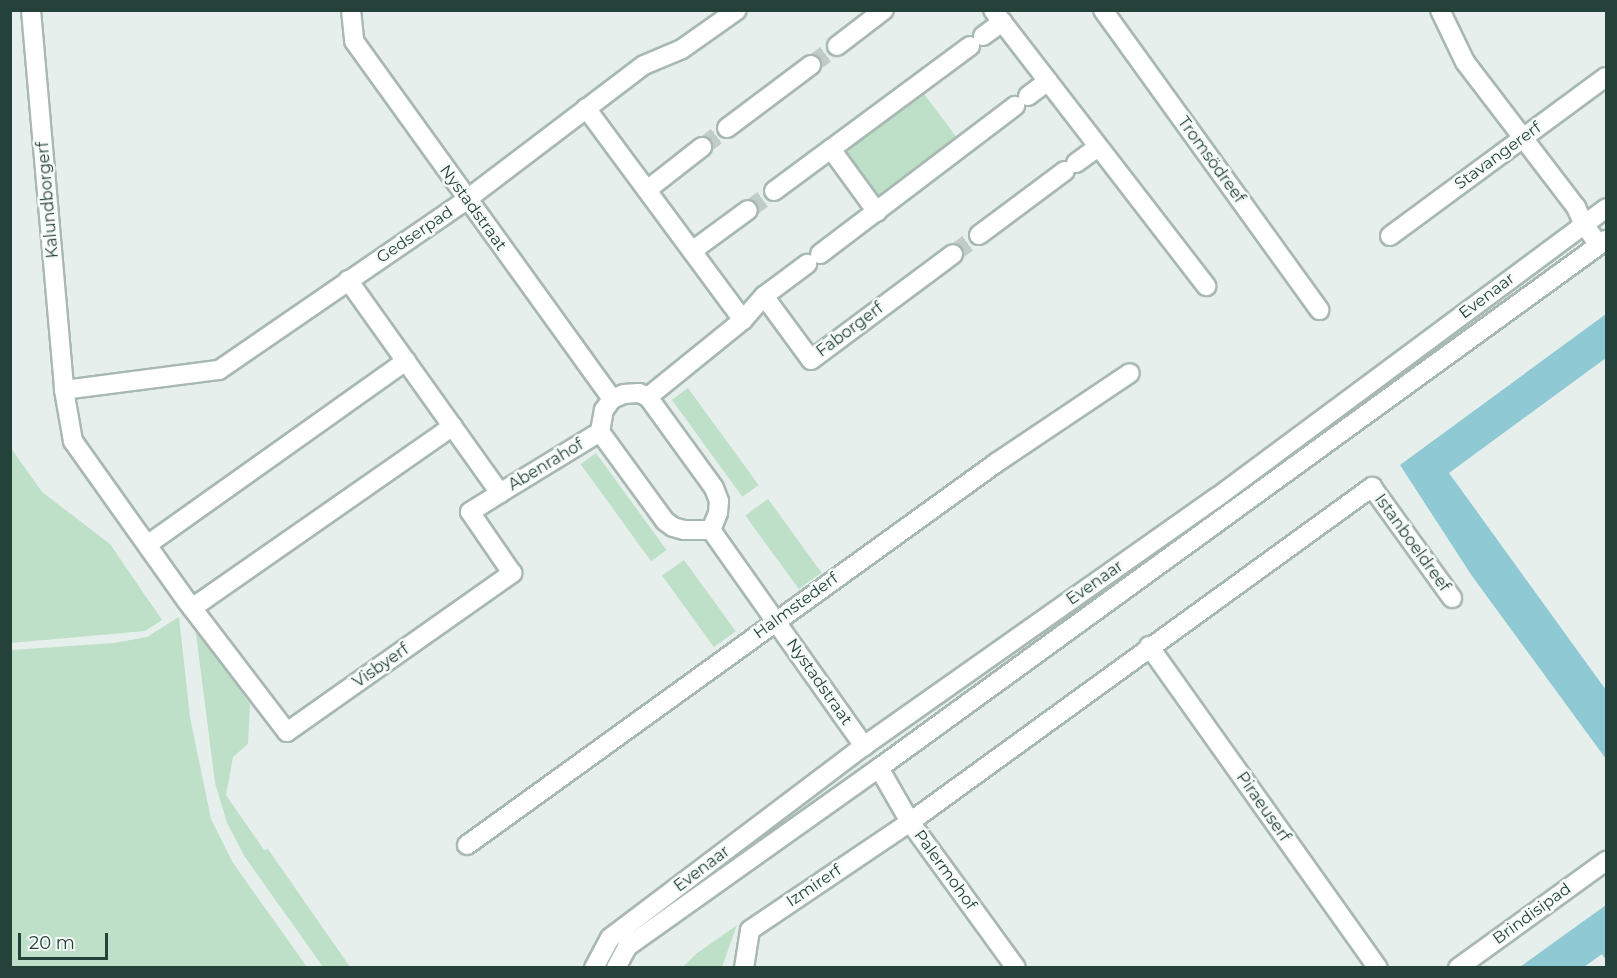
<!DOCTYPE html>
<html>
<head>
<meta charset="utf-8">
<style>
	body { margin:0 }
	#map { position:relative; width:1617px; height:978px; overflow:hidden; background:#e6efeb; font-family:Montserrat,sans-serif }
	div>[style] { position:absolute }
	[style*='--x'] { left:calc(var(--x)*1px); top:calc(var(--y)*1px); width:calc(var(--w)*1px); rotate:calc(var(--a)*1deg) }
	.green>* { inset:0; background:#bfe0c8; transform-origin:0 0 }
	.water>* { inset:0; background:#8ec9d4 }
	.street-tunnel>* { height:18px; margin-top:-9px; transform-origin:0; background:repeating-linear-gradient(90deg,#bfccc8 0 18px,transparent 0 27px) }
	.roads { filter:drop-shadow(2px 0 #a8b8b2) drop-shadow(-2px 0 #a8b8b2) drop-shadow(0 2px #a8b8b2) drop-shadow(0 -2px #a8b8b2) }
	.street>* { height:18px; margin:-9px; padding:0 9px; transform-origin:9px; border-radius:9px; background:#fff }
	.secondary>* { height:18px; margin:-9px; padding:0 9px; transform-origin:9px; border-radius:9px; background:#fff }
	span { translate:-50% -50%; white-space:nowrap; text-align:center; line-height:1.15; -webkit-text-stroke:5px #f7fbf9; paint-order:stroke }
	.street-label { font-size:16px; color:#24423a }
	.frame { position:absolute; inset:0; border:12px solid #24423a; pointer-events:none }
	.scale { position:absolute; left:18px; top:933px; width:90px; height:27px; box-sizing:border-box; border:3px solid #24423a; border-top:0; padding-left:8px; font-size:18px; line-height:21px; white-space:nowrap; color:#24423a; -webkit-text-stroke:4px #f7fbf9; paint-order:stroke }
</style>
</head>
<body>
<div id="map">
	<div class="green">
		<div style="left:921px;top:90px;width:61px;height:101px;rotate:53deg"></div>
		<div style="left:688px;top:388px;width:120px;height:20px;rotate:54deg"></div>
		<div style="clip-path:polygon(11px 448px,42px 492px,110px 544px,162px 620px,145px 631px,11px 643px)"></div>
		<div style="left:596px;top:453px;width:120px;height:19px;rotate:54deg"></div>
		<div style="left:768px;top:499px;width:91px;height:28px;rotate:54deg"></div>
		<div style="left:684px;top:560px;width:88px;height:27px;rotate:54deg"></div>
		<div style="clip-path:polygon(179px 617px,190px 717px,211px 819px,233px 863px,307px 967px,11px 967px,11px 650px,114px 643px,147px 637px)"></div>
		<div style="clip-path:polygon(195px 626px,250px 704px,248px 744px,233px 757px,226px 795px,264px 850px,268px 849px,350px 967px,323px 967px,245px 857px,227px 823px,215px 783px)"></div>
		<div style="clip-path:polygon(737px 925px,722px 967px,683px 967px,696px 954px)"></div>
	</div>
	<div class="water">
		<div style="clip-path:polygon(1606px 314px,1606px 358px,1449px 473px,1606px 690px,1606px 759px,1472px 576px,1400px 465px)"></div>
		<div style="clip-path:polygon(1606px 905px,1606px 960px,1602px 954px,1584px 967px,1520px 967px)"></div>
	</div>
	<div class="street-tunnel">
		<div style="--x:811;--y:65;--w:32;--a:-36"></div>
		<div style="--x:702;--y:147;--w:31;--a:-37"></div>
		<div style="--x:748;--y:210;--w:32;--a:-36"></div>
		<div style="--x:953;--y:254;--w:32;--a:-36"></div>
	</div>
	<div class="roads">
		<div class="street">
			<div style="--x:31;--y:10;--w:381;--a:85"></div>
			<div style="--x:64;--y:390;--w:52;--a:80"></div>
			<div style="--x:73;--y:441;--w:195;--a:54.6"></div>
			<div style="--x:186;--y:600;--w:166;--a:52.6"></div>
			<div style="--x:287;--y:732;--w:276;--a:-35.2"></div>
			<div style="--x:512;--y:573;--w:74;--a:-124.5"></div>
			<div style="--x:470;--y:512;--w:36;--a:-32"></div>
			<div style="--x:351;--y:10;--w:31;--a:84"></div>
			<div style="--x:354;--y:41;--w:441;--a:54.2"></div>
			<div style="--x:993;--y:10;--w:349;--a:52.3"></div>
			<div style="--x:1103;--y:10;--w:370;--a:54.2"></div>
			<div style="--x:1440;--y:10;--w:58;--a:64.3"></div>
			<div style="--x:1465;--y:62;--w:183;--a:52.6"></div>
			<div style="--x:1576;--y:207;--w:17;--a:66"></div>
			<div style="--x:1583;--y:223;--w:27;--a:54"></div>
			<div style="--x:983;--y:36;--w:24;--a:-36"></div>
			<div style="--x:837;--y:46;--w:59;--a:-37.5"></div>
			<div style="--x:1028;--y:96;--w:25;--a:-37"></div>
			<div style="--x:586;--y:108;--w:264;--a:53.5"></div>
			<div style="--x:743;--y:320;--w:122;--a:141"></div>
			<div style="--x:727;--y:128;--w:105;--a:-36.9"></div>
			<div style="--x:831;--y:149;--w:173;--a:-36.5"></div>
			<div style="--x:1076;--y:163;--w:27;--a:-36"></div>
			<div style="--x:647;--y:190;--w:70;--a:-38"></div>
			<div style="--x:774;--y:191;--w:71;--a:-36.4"></div>
			<div style="--x:831;--y:149;--w:78;--a:53.9"></div>
			<div style="--x:979;--y:235;--w:107;--a:-36.7"></div>
			<div style="--x:1390;--y:236;--w:268;--a:-36.4"></div>
			<div style="--x:692;--y:251;--w:69;--a:-36.2"></div>
			<div style="--x:820;--y:254;--w:245;--a:-37.2"></div>
			<div style="--x:348;--y:280;--w:262;--a:54.5"></div>
			<div style="--x:500;--y:493;--w:117;--a:-31.4"></div>
			<div style="--x:764;--y:296;--w:54;--a:-36.7"></div>
			<div style="--x:743;--y:320;--w:32;--a:-49"></div>
			<div style="--x:764;--y:296;--w:79;--a:53.7"></div>
			<div style="--x:811;--y:360;--w:177;--a:-36.7"></div>
			<div style="--x:64;--y:390;--w:156;--a:-7.4"></div>
			<div style="--x:219;--y:370;--w:300;--a:-34.5"></div>
			<div style="--x:466;--y:200;--w:223;--a:-37.2"></div>
			<div style="--x:644;--y:65;--w:41;--a:-22.8"></div>
			<div style="--x:682;--y:49;--w:67;--a:-35.3"></div>
			<div style="--x:639;--y:393;--w:10;--a:24"></div>
			<div style="--x:648;--y:397;--w:112;--a:54"></div>
			<div style="--x:714;--y:488;--w:14;--a:69"></div>
			<div style="--x:719;--y:501;--w:12;--a:95"></div>
			<div style="--x:718;--y:513;--w:18;--a:112"></div>
			<div style="--x:711;--y:530;--w:27;--a:180"></div>
			<div style="--x:684;--y:530;--w:11;--a:-165"></div>
			<div style="--x:673;--y:527;--w:10;--a:-143"></div>
			<div style="--x:665;--y:521;--w:110;--a:-126.1"></div>
			<div style="--x:600;--y:432;--w:22;--a:-80"></div>
			<div style="--x:604;--y:410;--w:14;--a:-54"></div>
			<div style="--x:612;--y:399;--w:13;--a:-23"></div>
			<div style="--x:624;--y:394;--w:15;--a:-4"></div>
			<div style="--x:711;--y:530;--w:265;--a:54.7"></div>
			<div style="--x:147;--y:545;--w:318;--a:-35.4"></div>
			<div style="--x:192;--y:608;--w:318;--a:-34.9"></div>
			<div style="--x:1149;--y:646;--w:395;--a:54.6"></div>
			<div style="--x:879;--y:768;--w:62;--a:60.1"></div>
			<div style="--x:910;--y:822;--w:180;--a:54"></div>
			<div style="--x:467;--y:845;--w:653;--a:-35.83"></div>
			<div style="--x:996;--y:463;--w:161;--a:-33.9"></div>
			<div style="--x:744;--y:968;--w:38;--a:-81"></div>
			<div style="--x:750;--y:930;--w:193;--a:-34"></div>
			<div style="--x:910;--y:822;--w:571;--a:-35.95"></div>
			<div style="--x:1372;--y:487;--w:137;--a:54.2"></div>
			<div style="--x:1458;--y:968;--w:183;--a:-35.9"></div>
		</div>
		<div class="secondary">
			<div style="--x:594;--y:968;--w:34;--a:-62"></div>
			<div style="--x:610;--y:938;--w:318;--a:-37.1"></div>
			<div style="--x:864;--y:746;--w:431;--a:-35.2"></div>
			<div style="--x:1216;--y:498;--w:486;--a:-36.6"></div>
			<div style="--x:616;--y:968;--w:24;--a:-62"></div>
			<div style="--x:627;--y:947;--w:309;--a:-35.4"></div>
			<div style="--x:879;--y:768;--w:899;--a:-35.99"></div>
		</div>
	</div>
	<div class="street-label">
		<span style="left:1498px;top:156px;rotate:-36deg">Stavangererf</span>
		<span style="left:1211px;top:160px;rotate:54deg">Tromsödreef</span>
		<span style="left:48px;top:200px;rotate:-95deg">Kalundborgerf</span>
		<span style="left:473px;top:208px;rotate:54deg">Nystadstraat</span>
		<span style="left:415px;top:235px;rotate:-34deg">Gedserpad</span>
		<span style="left:1487px;top:296px;rotate:-37deg">Evenaar</span>
		<span style="left:850px;top:330px;rotate:-37deg">Faborgerf</span>
		<span style="left:546px;top:465px;rotate:-31deg">Abenrahof</span>
		<span style="left:1412px;top:543px;rotate:54deg">Istanboeldreef</span>
		<span style="left:1095px;top:583px;rotate:-35deg">Evenaar</span>
		<span style="left:796px;top:606px;rotate:-36deg">Halmstederf</span>
		<span style="left:381px;top:666px;rotate:-35deg">Visbyerf</span>
		<span style="left:819px;top:682px;rotate:55deg">Nystadstraat</span>
		<span style="left:1263px;top:807px;rotate:55deg">Piraeuserf</span>
		<span style="left:702px;top:869px;rotate:-37deg">Evenaar</span>
		<span style="left:945px;top:870px;rotate:54deg">Palermohof</span>
		<span style="left:814px;top:886px;rotate:-34deg">Izmirerf</span>
		<span style="left:1532px;top:914px;rotate:-36deg">Brindisipad</span>
	</div>
	<div class="frame"></div>
	<div class="scale">20 m</div>
</div>
</body>
</html>
